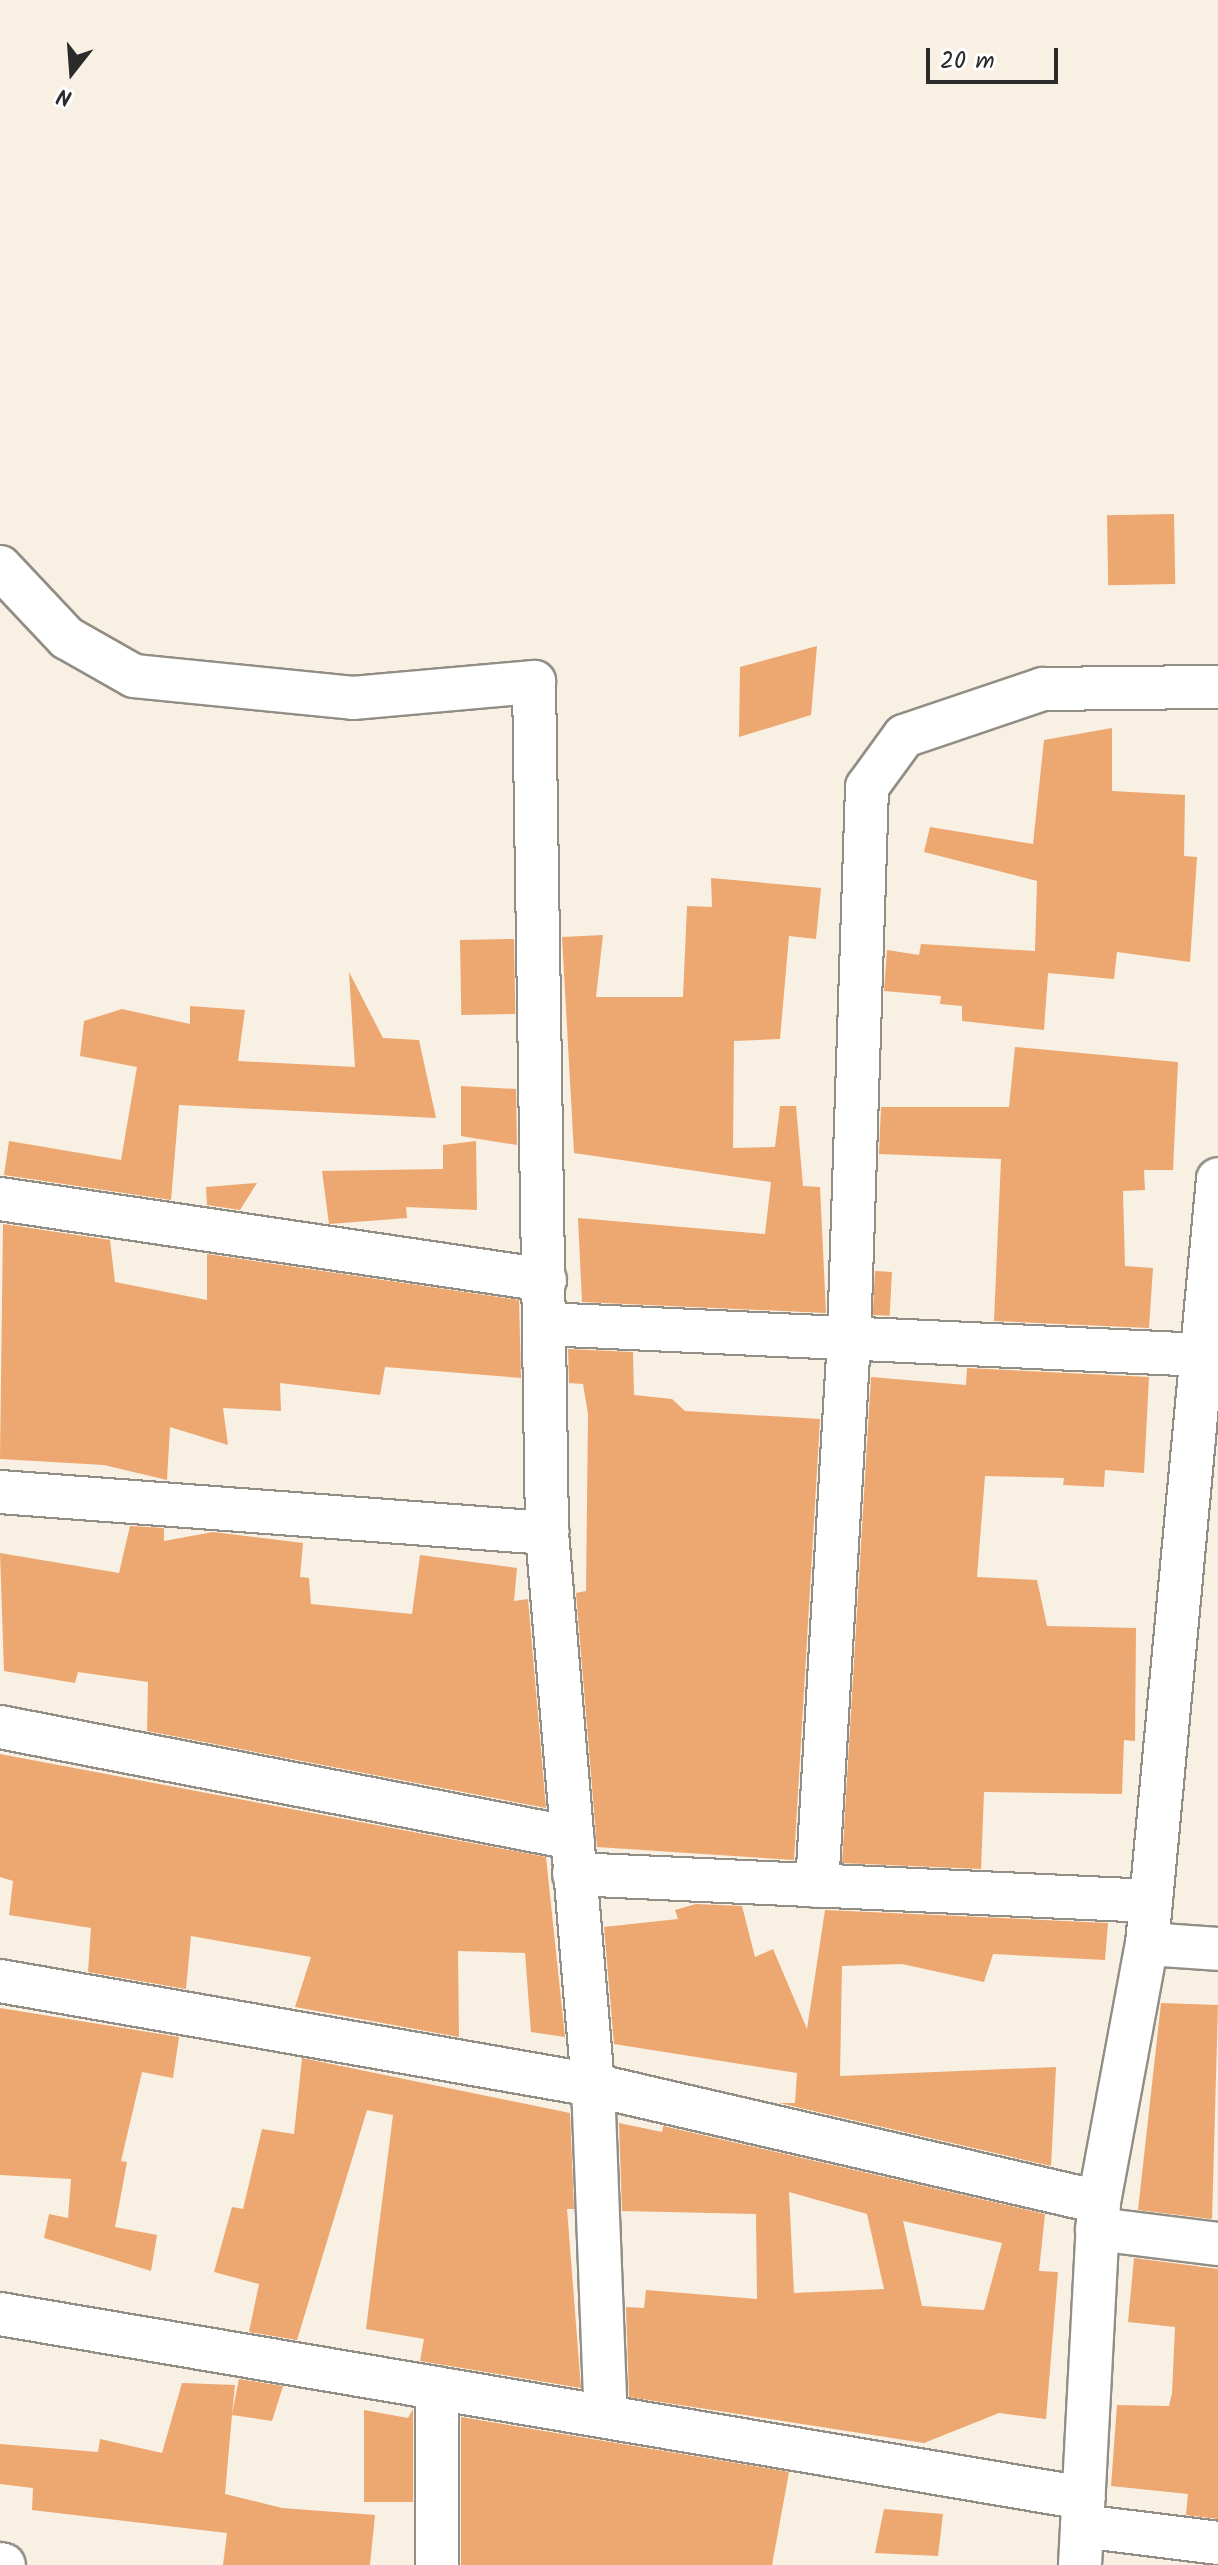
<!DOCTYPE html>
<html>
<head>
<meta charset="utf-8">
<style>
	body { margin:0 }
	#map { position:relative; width:1218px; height:2565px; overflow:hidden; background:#f8f0e2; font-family:Kalam,sans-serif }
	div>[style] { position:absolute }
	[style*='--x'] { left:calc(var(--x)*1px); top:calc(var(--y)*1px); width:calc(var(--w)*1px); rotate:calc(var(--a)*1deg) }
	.building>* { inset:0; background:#eda771; transform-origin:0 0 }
	.roads { filter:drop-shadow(2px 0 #928e86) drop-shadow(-2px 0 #928e86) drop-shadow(0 2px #928e86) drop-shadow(0 -2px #928e86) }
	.minor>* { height:42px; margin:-21px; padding:0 21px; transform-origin:21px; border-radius:21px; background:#fff }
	span { translate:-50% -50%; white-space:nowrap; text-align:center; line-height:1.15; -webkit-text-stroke:6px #fff; paint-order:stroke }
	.north { position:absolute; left:32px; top:32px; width:80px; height:80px; -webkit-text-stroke:6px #fff; paint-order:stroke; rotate:197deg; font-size:22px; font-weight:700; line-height:32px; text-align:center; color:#2b2b2b }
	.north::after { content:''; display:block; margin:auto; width:28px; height:36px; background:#2b2b2b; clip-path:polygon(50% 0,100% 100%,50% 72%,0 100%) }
	.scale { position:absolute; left:926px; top:48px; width:132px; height:36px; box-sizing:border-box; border:4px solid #2b2b2b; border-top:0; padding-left:10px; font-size:24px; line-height:28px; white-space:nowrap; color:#2b2b2b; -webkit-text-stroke:6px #fff; paint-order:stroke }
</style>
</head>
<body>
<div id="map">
	<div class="building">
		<div style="left:1174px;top:514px;width:70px;height:67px;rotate:89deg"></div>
		<div style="clip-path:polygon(817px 646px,811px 715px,739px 737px,740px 667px)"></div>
		<div style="clip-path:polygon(1112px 728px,1112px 791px,1185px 795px,1184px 856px,1197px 857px,1190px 962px,1117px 952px,1114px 979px,1048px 973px,1044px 1030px,962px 1021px,962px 1006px,940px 1004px,941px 996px,884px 991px,887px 950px,919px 955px,921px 944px,1035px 951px,1037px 881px,924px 852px,930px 827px,1033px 844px,1044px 740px)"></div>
		<div style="clip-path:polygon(711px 878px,821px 888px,816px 939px,789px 936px,780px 1039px,734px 1041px,733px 1148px,775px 1147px,780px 1106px,796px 1106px,803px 1186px,820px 1187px,826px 1313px,582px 1302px,578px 1218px,765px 1234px,771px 1182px,574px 1153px,562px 937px,603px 935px,596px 997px,683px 997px,687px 906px,712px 907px)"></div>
		<div style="left:514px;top:939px;width:75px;height:54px;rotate:89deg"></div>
		<div style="clip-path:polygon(349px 972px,383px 1038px,419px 1040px,436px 1118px,179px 1105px,171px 1200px,4px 1175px,9px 1141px,121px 1160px,137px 1067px,80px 1056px,84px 1021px,122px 1009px,190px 1024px,190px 1006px,245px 1010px,238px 1061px,355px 1067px)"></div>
		<div style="clip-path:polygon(1015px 1047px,1178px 1062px,1173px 1170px,1144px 1170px,1145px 1190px,1123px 1191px,1125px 1266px,1153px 1268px,1149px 1328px,994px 1321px,1001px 1159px,879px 1154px,881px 1107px,1009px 1107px)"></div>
		<div style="clip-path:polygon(461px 1086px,516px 1089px,517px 1145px,461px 1136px)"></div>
		<div style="clip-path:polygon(476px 1141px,477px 1210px,406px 1207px,407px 1218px,329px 1224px,322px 1171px,443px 1169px,443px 1145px)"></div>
		<div style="clip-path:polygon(257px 1183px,240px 1210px,207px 1205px,206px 1187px)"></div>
		<div style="clip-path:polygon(3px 1224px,110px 1240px,115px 1282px,207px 1300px,207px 1254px,519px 1300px,521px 1378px,385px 1367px,380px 1395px,280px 1383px,281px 1411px,223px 1408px,228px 1445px,170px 1427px,167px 1480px,104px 1465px,0 1459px)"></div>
		<div style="left:875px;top:1271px;width:17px;height:44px;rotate:3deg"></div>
		<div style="clip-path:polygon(568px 1349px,633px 1352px,634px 1395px,672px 1399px,685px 1411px,820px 1419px,794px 1860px,597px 1847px,576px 1593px,586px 1591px,588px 1414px,583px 1384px,569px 1383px)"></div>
		<div style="clip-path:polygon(967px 1368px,1149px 1377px,1144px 1473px,1105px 1470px,1104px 1487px,1063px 1485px,1064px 1478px,985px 1476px,977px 1577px,1037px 1580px,1047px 1626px,1136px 1628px,1135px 1741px,1124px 1740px,1122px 1794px,984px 1792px,981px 1869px,842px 1863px,871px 1377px,966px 1385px)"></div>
		<div style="clip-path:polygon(130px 1526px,164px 1528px,164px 1541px,213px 1532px,303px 1543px,300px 1577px,309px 1578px,311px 1604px,412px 1614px,420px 1555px,517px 1568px,514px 1601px,528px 1599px,546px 1808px,147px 1731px,148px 1682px,78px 1672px,75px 1683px,4px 1671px,0 1553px,119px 1573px)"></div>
		<div style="clip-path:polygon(0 1754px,546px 1857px,565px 2037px,531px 2032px,525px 1953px,458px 1951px,459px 2037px,295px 2007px,311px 1957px,191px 1936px,186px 1989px,88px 1972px,91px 1928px,9px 1915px,13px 1881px,0 1877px)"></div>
		<div style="clip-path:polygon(696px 1904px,742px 1906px,755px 1957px,773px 1949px,807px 2029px,825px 1910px,1108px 1923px,1105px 1960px,993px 1954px,984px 1982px,902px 1964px,842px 1966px,840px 2076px,1056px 2067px,1051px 2166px,779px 2103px,795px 2103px,797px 2073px,614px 2044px,604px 1927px,678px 1919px,675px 1910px)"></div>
		<div style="clip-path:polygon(1161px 2003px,1218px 2005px,1212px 2219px,1138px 2210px)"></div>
		<div style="clip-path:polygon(0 2008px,179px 2037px,173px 2078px,142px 2072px,121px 2161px,127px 2162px,115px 2227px,157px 2235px,151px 2271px,44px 2238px,49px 2214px,68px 2218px,71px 2179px,0 2175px)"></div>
		<div style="clip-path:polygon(302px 2058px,570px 2113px,574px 2209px,567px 2209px,581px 2388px,420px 2361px,424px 2339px,366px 2329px,393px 2115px,367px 2110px,297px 2340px,249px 2332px,259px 2284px,214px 2272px,232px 2207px,243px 2209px,262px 2129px,294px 2134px)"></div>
		<div style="clip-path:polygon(evenodd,619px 2123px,662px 2132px,663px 2126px,1045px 2214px,1039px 2271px,1058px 2272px,1046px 2419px,999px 2413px,924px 2443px,629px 2397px,626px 2307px,644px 2308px,646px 2290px,757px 2299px,756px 2214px,622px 2211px,619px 2123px,789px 2192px,867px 2214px,884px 2289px,794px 2293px,789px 2192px,619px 2123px,903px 2221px,1002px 2243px,984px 2310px,922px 2306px,903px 2221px)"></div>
		<div style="clip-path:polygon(1134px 2258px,1218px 2269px,1218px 2519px,1186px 2515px,1188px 2494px,1111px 2486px,1117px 2405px,1169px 2406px,1172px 2393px,1175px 2327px,1128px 2322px)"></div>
		<div style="clip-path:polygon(239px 2379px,283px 2386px,272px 2421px,232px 2415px,225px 2494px,282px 2508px,375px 2515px,370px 2565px,223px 2565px,227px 2533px,32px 2510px,33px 2488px,0 2484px,0 2444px,98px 2452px,100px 2439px,162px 2453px,182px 2383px,235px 2385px,232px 2414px)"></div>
		<div style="clip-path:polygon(413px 2409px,413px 2502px,364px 2502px,364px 2410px,408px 2418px)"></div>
		<div style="clip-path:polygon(461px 2417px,789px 2472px,772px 2565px,461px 2565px)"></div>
		<div style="clip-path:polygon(884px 2509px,943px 2514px,938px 2556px,875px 2553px)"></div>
	</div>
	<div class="roads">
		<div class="minor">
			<div style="--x:0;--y:567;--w:98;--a:46.7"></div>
			<div style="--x:67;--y:638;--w:77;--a:29.6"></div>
			<div style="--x:134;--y:676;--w:220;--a:5.7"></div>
			<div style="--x:353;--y:698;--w:182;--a:-5.1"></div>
			<div style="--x:534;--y:682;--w:851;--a:89.12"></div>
			<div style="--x:547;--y:1533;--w:554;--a:85.24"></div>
			<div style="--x:593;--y:2085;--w:332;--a:87.8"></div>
			<div style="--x:0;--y:1199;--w:551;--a:8.45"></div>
			<div style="--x:545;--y:1324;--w:658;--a:2.7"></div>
			<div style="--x:0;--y:1492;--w:549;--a:4.29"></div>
			<div style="--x:0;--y:1727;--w:583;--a:10.98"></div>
			<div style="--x:574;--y:1874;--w:578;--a:2.68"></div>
			<div style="--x:817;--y:1886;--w:548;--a:-86.65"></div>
			<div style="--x:849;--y:1339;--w:552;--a:-88.13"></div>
			<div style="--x:867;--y:787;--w:63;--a:-54"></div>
			<div style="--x:904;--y:736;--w:147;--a:-18.7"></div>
			<div style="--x:1043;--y:689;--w:175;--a:-0.7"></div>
			<div style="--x:1147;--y:1944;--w:71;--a:4"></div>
			<div style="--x:0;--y:1981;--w:602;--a:9.95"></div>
			<div style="--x:593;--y:2085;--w:519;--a:13.02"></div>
			<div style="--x:1097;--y:2229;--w:122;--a:7.1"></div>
			<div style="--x:0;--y:2314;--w:1099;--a:9.64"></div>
			<div style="--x:437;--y:2388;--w:177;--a:90"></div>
			<div style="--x:1082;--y:2526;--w:137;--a:7.1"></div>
			<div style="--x:0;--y:2564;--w:4;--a:14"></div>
			<div style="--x:1080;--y:2565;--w:363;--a:-87"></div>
			<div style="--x:1099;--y:2202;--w:262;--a:-79.5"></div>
			<div style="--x:1147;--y:1944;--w:768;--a:-84.7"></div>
		</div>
	</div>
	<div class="north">N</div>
	<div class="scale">20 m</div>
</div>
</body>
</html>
